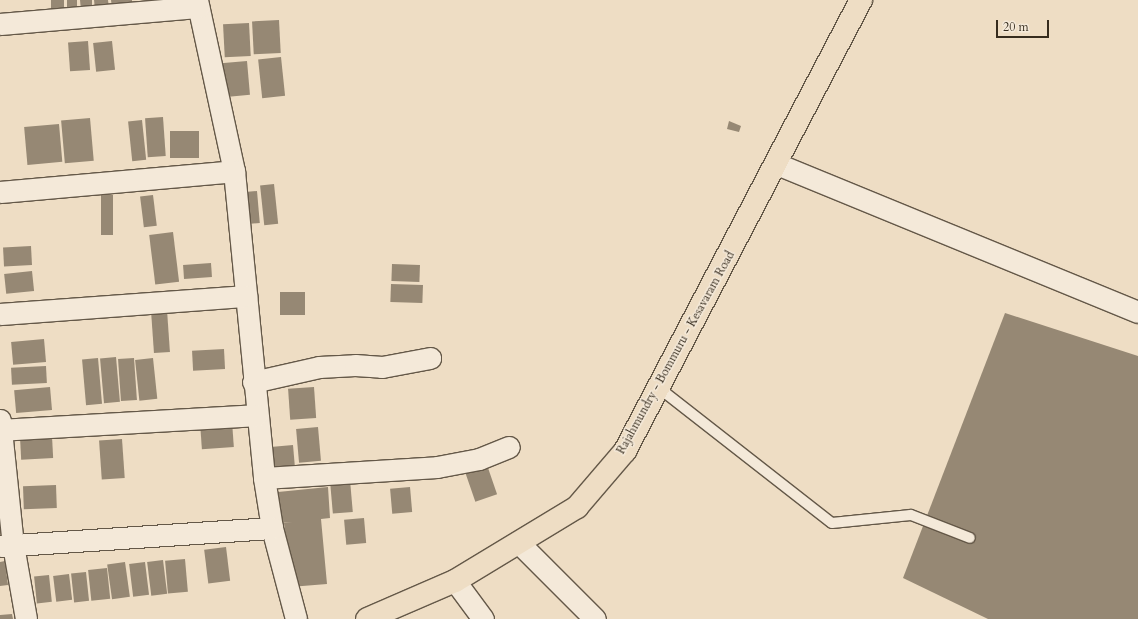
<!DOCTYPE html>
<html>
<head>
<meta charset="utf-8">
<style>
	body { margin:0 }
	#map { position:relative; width:1138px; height:619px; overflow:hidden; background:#eeddc4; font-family:Cardo,serif }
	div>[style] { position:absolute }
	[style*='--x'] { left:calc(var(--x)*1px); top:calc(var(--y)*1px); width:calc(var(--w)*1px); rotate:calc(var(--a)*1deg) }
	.building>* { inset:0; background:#968874; transform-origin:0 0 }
	.roads { filter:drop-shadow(1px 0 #645848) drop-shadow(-1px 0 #645848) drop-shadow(0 1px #645848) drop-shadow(0 -1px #645848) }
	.lane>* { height:10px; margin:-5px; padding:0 5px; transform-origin:5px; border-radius:5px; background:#f4e9d9 }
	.street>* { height:21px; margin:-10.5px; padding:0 10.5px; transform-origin:10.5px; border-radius:10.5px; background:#f4e9d9 }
	.primary>* { height:22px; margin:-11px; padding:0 11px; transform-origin:11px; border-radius:11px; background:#eeddc4 }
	span { translate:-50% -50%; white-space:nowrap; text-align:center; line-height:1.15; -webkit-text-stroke:3px #f4e9d9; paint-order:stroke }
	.street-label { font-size:12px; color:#362c1e }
	.scale { position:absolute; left:996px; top:20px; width:53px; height:18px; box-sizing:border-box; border:2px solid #362c1e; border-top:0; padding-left:5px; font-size:12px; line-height:14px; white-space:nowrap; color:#362c1e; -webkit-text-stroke:3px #f4e9d9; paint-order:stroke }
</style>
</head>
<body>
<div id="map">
	<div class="building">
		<div style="left:51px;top:0;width:13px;height:15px"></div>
		<div style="left:67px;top:0;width:10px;height:11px"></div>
		<div style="clip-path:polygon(80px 0,92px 0,92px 9px,81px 10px)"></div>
		<div style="clip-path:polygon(94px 0,108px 0,109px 8px,95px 9px)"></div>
		<div style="clip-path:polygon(111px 0,132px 0,132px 6px,112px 8px)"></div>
		<div style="left:279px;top:20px;width:33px;height:27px;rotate:87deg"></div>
		<div style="left:249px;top:23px;width:33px;height:26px;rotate:87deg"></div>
		<div style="left:88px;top:41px;width:29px;height:20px;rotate:86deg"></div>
		<div style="left:112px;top:41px;width:29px;height:19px;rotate:84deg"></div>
		<div style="left:281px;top:57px;width:39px;height:23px;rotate:84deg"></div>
		<div style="left:247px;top:61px;width:34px;height:32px;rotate:85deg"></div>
		<div style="left:163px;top:117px;width:39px;height:18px;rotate:86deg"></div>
		<div style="left:90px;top:118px;width:43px;height:29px;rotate:85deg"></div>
		<div style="left:142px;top:120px;width:40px;height:14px;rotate:84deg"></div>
		<div style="clip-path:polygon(729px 121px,741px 126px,739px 132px,727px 129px)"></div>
		<div style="left:59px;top:124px;width:38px;height:35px;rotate:85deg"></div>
		<div style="left:170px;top:131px;width:29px;height:27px"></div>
		<div style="left:274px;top:184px;width:40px;height:14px;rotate:84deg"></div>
		<div style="left:257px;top:191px;width:32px;height:12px;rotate:85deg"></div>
		<div style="left:101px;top:195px;width:12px;height:40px"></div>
		<div style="left:153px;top:195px;width:31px;height:13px;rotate:83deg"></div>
		<div style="left:173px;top:232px;width:50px;height:24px;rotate:83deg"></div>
		<div style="left:31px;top:246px;width:19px;height:28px;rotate:87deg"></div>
		<div style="left:211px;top:263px;width:14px;height:28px;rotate:86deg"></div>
		<div style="left:392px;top:264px;width:28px;height:17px;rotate:2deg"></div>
		<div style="left:32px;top:271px;width:20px;height:28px;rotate:84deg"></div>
		<div style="left:391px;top:284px;width:32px;height:18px;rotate:2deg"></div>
		<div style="left:280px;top:292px;width:25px;height:23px"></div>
		<div style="left:167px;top:310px;width:42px;height:16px;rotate:86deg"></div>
		<div style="clip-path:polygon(1005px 313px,1138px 356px,1138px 619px,988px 619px,903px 578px)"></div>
		<div style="left:44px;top:339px;width:23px;height:33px;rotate:85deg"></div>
		<div style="left:224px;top:349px;width:20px;height:32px;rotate:87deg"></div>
		<div style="left:116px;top:357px;width:45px;height:16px;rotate:85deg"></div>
		<div style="left:98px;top:358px;width:46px;height:16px;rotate:85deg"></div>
		<div style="left:134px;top:358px;width:42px;height:16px;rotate:86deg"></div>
		<div style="left:153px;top:358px;width:41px;height:18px;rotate:84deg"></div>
		<div style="left:46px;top:366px;width:17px;height:35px;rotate:87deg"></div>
		<div style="left:50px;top:387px;width:23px;height:36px;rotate:85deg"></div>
		<div style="left:314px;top:387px;width:31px;height:26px;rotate:86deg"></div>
		<div style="left:232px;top:421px;width:26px;height:32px;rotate:86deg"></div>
		<div style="left:318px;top:427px;width:34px;height:22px;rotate:85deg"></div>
		<div style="left:52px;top:436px;width:22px;height:32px;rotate:87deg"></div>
		<div style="left:122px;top:439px;width:39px;height:23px;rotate:86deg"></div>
		<div style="left:293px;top:445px;width:22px;height:31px;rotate:85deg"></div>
		<div style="left:487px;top:465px;width:31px;height:23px;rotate:71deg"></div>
		<div style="left:350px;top:480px;width:32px;height:20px;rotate:85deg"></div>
		<div style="left:56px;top:485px;width:23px;height:33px;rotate:88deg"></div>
		<div style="clip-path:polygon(328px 487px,330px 518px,321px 519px,327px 584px,290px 587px,284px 523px,292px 522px,280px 523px,278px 492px)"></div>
		<div style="left:410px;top:487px;width:25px;height:20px;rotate:85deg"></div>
		<div style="left:364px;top:518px;width:25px;height:20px;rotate:85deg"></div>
		<div style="left:226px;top:547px;width:34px;height:22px;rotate:83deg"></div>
		<div style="left:185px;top:559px;width:33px;height:20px;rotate:85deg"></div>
		<div style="left:163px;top:560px;width:34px;height:16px;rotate:83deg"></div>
		<div style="clip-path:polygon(5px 561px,8px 585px,0 586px,0 562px)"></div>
		<div style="left:125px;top:562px;width:35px;height:18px;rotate:82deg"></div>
		<div style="left:145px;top:562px;width:33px;height:16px;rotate:83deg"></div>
		<div style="left:107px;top:568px;width:31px;height:19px;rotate:84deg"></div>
		<div style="left:86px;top:572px;width:29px;height:15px;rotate:84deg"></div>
		<div style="left:69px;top:574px;width:26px;height:16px;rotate:83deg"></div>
		<div style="left:49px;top:575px;width:27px;height:15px;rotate:84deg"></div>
		<div style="clip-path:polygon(12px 614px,13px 619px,0 619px,0 615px)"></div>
	</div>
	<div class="roads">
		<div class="lane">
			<div style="--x:659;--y:388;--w:219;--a:38"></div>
			<div style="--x:832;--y:523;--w:79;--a:-5.8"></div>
			<div style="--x:911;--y:515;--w:63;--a:21.3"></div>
		</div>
		<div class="street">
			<div style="--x:197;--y:0;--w:175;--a:77.8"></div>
			<div style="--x:234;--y:171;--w:308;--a:84.4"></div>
			<div style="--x:264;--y:478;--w:51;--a:80.9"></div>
			<div style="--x:272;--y:528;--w:94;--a:75.2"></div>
			<div style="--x:0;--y:24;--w:199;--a:-4.9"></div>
			<div style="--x:777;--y:164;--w:390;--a:22.3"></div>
			<div style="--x:0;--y:192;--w:235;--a:-5.1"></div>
			<div style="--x:0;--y:314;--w:247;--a:-4.2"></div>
			<div style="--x:253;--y:382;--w:68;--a:-12.8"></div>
			<div style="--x:319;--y:367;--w:36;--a:-3"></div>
			<div style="--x:355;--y:365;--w:27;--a:4"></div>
			<div style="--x:382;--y:367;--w:49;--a:-10.6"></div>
			<div style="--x:0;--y:420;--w:126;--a:84.1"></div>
			<div style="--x:13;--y:545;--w:75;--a:80"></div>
			<div style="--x:0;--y:430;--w:257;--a:-3.3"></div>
			<div style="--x:264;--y:478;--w:173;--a:-3.6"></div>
			<div style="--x:437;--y:467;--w:43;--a:-10.8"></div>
			<div style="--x:479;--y:459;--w:32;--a:-22"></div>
			<div style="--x:520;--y:544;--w:106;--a:45"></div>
			<div style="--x:0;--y:546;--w:273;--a:-3.8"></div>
			<div style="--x:455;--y:581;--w:47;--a:53.6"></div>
		</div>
		<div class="primary">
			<div style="--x:367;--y:619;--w:96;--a:-23.4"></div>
			<div style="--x:455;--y:581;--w:143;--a:-31.2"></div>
			<div style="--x:577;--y:507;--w:74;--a:-49.4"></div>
			<div style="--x:625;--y:451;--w:509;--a:-62.38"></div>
		</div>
	</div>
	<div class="street-label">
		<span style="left:676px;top:353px;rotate:-61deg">Rajahmundry - Bommuru - Kesavaram Road</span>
	</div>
	<div class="scale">20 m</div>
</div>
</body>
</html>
